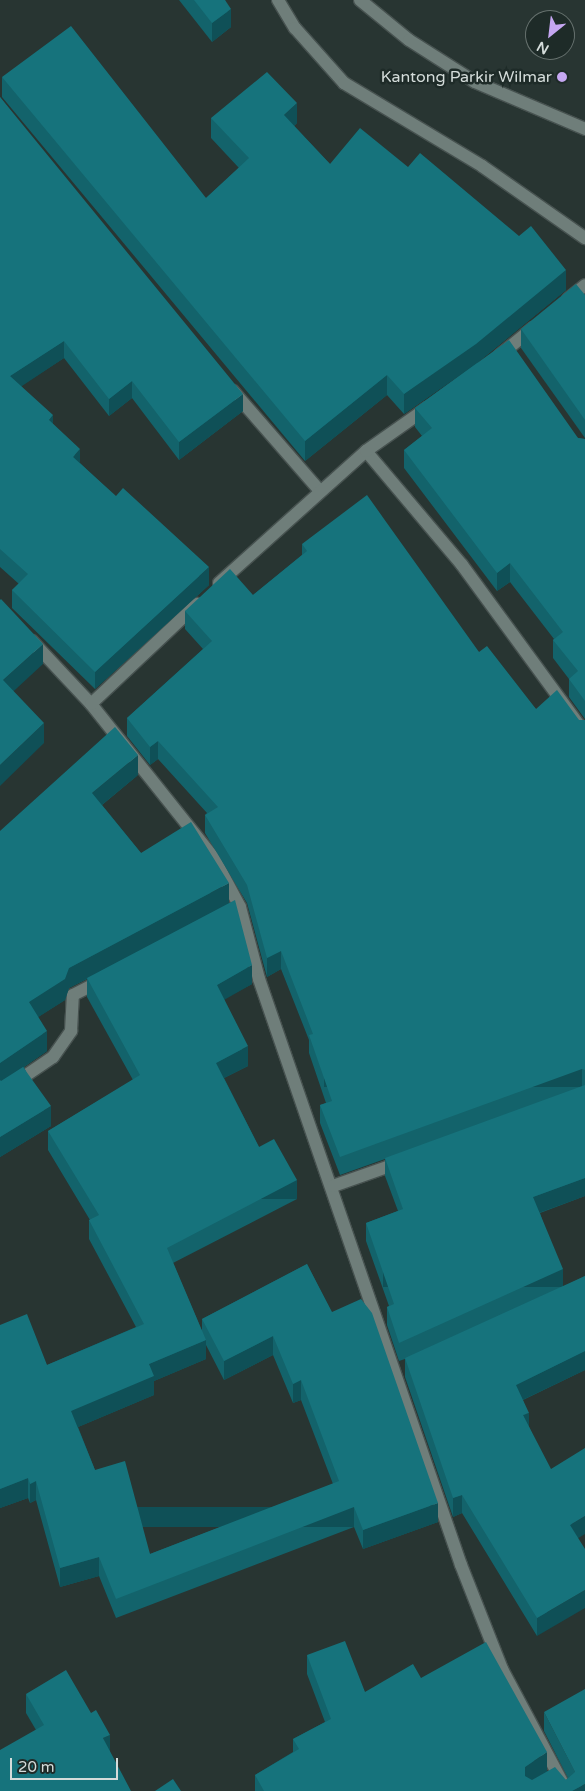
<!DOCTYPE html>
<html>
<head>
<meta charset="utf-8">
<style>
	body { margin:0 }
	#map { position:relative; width:585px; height:1791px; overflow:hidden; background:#283532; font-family:"Varela Round",sans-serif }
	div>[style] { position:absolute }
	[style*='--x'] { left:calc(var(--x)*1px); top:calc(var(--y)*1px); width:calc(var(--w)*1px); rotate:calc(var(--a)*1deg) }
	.roads { filter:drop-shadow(1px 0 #475250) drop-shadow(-1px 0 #475250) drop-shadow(0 1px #475250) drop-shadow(0 -1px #475250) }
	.service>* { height:12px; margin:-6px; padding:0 6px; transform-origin:6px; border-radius:6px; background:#6f7e7a }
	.minor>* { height:12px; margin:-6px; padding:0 6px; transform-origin:6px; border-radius:6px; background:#6f7e7a }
	.wall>* { inset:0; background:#13636b }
	.shaded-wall>* { inset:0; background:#0f5057; transform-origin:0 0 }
	.building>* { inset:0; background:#16737c }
	.dots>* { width:14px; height:14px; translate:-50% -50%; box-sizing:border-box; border:2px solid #1e2b28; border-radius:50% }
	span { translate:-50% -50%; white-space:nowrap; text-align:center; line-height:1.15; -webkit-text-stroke:5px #1e2b28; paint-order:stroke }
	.poi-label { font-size:16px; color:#d4dcda }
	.right { translate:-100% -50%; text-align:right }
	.north { position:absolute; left:525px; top:10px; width:50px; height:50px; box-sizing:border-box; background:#1e2b28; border:1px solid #67726f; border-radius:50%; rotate:209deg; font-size:14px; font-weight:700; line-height:20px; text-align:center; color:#d4dcda }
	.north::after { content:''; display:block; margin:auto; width:18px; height:22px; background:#c5a7f1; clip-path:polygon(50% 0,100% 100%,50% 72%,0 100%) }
	.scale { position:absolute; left:10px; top:1758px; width:108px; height:22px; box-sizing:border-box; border:2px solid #d4dcda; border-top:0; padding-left:6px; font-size:15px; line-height:18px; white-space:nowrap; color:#d4dcda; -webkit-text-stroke:4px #1e2b28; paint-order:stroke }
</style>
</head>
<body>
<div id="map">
	<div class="roads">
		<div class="service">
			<div style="--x:360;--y:0;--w:63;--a:39.2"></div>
			<div style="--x:409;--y:40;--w:78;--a:32.5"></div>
			<div style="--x:475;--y:82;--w:120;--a:23.1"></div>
		</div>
		<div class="minor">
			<div style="--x:278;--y:0;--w:33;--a:59"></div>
			<div style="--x:295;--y:28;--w:74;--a:48.3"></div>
			<div style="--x:344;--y:83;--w:161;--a:31"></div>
			<div style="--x:482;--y:166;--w:126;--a:35"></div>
			<div style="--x:568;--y:299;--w:22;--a:-39"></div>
			<div style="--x:500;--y:355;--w:43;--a:-39.3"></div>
			<div style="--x:233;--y:391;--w:133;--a:49"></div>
			<div style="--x:366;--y:451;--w:149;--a:49.9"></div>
			<div style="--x:462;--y:565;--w:208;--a:53.8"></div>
			<div style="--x:219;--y:583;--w:198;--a:-41.9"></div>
			<div style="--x:366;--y:451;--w:75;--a:-35.2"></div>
			<div style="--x:32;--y:641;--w:86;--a:46.9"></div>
			<div style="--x:91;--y:704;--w:197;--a:51.4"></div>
			<div style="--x:214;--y:858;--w:55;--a:62"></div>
			<div style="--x:240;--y:907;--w:74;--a:75.2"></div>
			<div style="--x:259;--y:979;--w:620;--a:70.98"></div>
			<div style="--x:461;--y:1565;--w:112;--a:68.5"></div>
			<div style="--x:502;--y:1669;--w:138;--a:62"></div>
			<div style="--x:91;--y:704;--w:146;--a:-43.3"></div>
			<div style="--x:0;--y:1093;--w:64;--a:-34.2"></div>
			<div style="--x:53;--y:1057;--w:32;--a:-55"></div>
			<div style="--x:71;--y:1031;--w:36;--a:-87"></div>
			<div style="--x:73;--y:995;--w:30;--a:-27"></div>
			<div style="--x:333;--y:1186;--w:72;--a:-19.4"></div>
		</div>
	</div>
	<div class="wall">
		<div style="clip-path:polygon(179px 0,225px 0,231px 27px,212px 42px)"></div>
		<div style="clip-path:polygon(2px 77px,206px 198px,239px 168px,211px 138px,211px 118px,297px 123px,294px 126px,330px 164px,408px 167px,566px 290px,477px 363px,578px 438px,585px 439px,585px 719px,569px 697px,569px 679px,553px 658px,553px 640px,554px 639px,510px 582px,497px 591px,404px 468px,404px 450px,422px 436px,415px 427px,415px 408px,474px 365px,404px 414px,387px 395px,305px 461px,2px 97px)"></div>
		<div style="clip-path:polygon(0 97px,243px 411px,179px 460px,132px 398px,109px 416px,64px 358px,21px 386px,53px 424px,80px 463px,209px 585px,95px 689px,12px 608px,12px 590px,19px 584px,0 567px)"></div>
		<div style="clip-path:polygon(585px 295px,585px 438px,521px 348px,521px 329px)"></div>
		<div style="clip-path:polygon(302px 544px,479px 652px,536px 709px,579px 720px,585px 720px,585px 1196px,540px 1213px,563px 1287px,585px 1276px,585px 1370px,523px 1400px,529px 1427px,578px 1538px,537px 1636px,462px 1513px,453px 1517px,405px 1377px,405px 1359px,399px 1361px,387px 1325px,387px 1307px,389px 1306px,366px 1241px,366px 1223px,398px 1211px,385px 1176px,385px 1159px,340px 1175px,320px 1123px,320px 1105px,326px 1103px,309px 1053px,309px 1040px,281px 969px,267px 977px,247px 903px,205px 833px,205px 815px,207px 813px,158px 759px,150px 765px,127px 736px,127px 718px,203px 649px,185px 629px,185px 611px,253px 595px,302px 555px)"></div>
		<div style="clip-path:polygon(evenodd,138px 775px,102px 805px,141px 853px,229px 903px,252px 984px,224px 999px,248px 1066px,224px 1078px,259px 1147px,297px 1199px,173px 1263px,202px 1331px,202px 1319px,307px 1264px,438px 1522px,363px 1549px,354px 1527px,116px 1618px,99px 1576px,60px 1587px,36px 1500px,30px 1503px,28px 1498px,0 1508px,0 1325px,47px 1365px,136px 1327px,89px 1239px,89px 1220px,90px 1220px,48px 1150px,48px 1131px,133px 1080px,87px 997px,87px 979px,69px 988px,65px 1000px,38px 1017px,47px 1051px,24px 1067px,51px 1126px,0 1157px,0 831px,138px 775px,206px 1345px,224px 1380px,273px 1355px,293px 1403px,301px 1400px,333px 1484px,150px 1554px,95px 1470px,78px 1427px,154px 1395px,154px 1381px,206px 1359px,206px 1345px)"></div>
		<div style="clip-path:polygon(307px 1655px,365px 1692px,421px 1678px,547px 1771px,566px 1780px,568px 1778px,544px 1731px,544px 1712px,585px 1791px,255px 1791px,255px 1775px,293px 1752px,293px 1739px,325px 1722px,307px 1674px)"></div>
		<div style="clip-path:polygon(26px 1694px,110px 1750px,36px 1730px,26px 1713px)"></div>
	</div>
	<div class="shaded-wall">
		<div style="clip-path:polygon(231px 9px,231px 27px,212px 42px,212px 23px)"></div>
		<div style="clip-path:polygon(297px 103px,297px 123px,284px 135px,284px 115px)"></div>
		<div style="clip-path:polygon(566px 270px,566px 290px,476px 364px,404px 414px,404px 394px)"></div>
		<div style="clip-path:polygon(64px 341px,64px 358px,10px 394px,10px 376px)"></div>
		<div style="clip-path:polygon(387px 375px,387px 395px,305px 461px,305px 441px)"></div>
		<div style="clip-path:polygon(132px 381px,132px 398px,109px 416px,109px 399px)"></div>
		<div style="clip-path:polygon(243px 394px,243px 411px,179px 460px,179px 442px)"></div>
		<div style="clip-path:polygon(53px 415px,53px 433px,49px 420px)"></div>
		<div style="clip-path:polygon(80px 449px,80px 466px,73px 457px)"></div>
		<div style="clip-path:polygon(510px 563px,510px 582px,497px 591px,497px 573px)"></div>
		<div style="clip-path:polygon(209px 567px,209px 585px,95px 689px,95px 672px)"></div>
		<div style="clip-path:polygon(43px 644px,43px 664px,3px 701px,3px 680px)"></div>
		<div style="clip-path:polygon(44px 723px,44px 743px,0 786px,0 765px)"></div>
		<div style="clip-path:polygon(158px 741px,158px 759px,150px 765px,150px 747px)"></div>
		<div style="clip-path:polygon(138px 755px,138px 775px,92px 813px,92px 793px)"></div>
		<div style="clip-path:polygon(229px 883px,229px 904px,69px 988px,65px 1000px,29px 1023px,29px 1002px,69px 968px)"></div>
		<div style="clip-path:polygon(281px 951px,281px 969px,267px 977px,267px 958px)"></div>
		<div style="clip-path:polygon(252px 965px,252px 984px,217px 1004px,217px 985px)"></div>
		<div style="clip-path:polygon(47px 1031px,47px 1051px,0 1083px,0 1063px)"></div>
		<div style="clip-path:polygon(248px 1046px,248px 1066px,216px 1082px,216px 1063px)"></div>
		<div style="left:582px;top:1069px;width:18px;height:258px;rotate:90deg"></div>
		<div style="clip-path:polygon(51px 1106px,51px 1126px,0 1157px,0 1137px)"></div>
		<div style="clip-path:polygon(585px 1178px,585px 1196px,533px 1215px,533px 1197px)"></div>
		<div style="left:297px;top:1180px;width:19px;height:147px;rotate:90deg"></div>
		<div style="left:563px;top:1269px;width:18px;height:180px;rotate:90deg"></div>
		<div style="clip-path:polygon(273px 1336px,273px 1355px,224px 1380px,224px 1361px)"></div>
		<div style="clip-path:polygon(206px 1340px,206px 1359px,154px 1381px,154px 1395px,71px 1430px,71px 1411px,149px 1364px)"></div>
		<div style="clip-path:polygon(585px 1351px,585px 1370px,516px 1403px,516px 1385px)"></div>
		<div style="clip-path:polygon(301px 1380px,301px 1400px,293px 1403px,293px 1384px)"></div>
		<div style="clip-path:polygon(529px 1413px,529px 1431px,523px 1415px)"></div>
		<div style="clip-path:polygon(28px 1478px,28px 1498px,0 1508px,0 1489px)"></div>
		<div style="clip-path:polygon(36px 1481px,36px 1500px,30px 1503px,30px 1484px)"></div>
		<div style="clip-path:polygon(462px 1495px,462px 1513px,453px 1517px,453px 1498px)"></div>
		<div style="clip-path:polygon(438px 1503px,438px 1522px,363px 1549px,363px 1530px)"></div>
		<div style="left:354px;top:1507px;width:20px;height:255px;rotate:90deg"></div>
		<div style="clip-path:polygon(585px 1516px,585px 1534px,570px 1543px,570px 1525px)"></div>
		<div style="clip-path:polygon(99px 1557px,99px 1576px,60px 1587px,60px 1568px)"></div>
		<div style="clip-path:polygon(585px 1590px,585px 1608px,537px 1636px,537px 1618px)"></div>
		<div style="clip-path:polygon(110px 1735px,110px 1754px,103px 1738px)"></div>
		<div style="clip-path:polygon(547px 1752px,547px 1772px,525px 1787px,525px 1767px)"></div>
		<div style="clip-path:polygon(585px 1784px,585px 1791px,572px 1791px)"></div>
	</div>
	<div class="building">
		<div style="clip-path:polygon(194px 0,225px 0,231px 9px,212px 23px)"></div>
		<div style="clip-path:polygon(71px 26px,206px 198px,249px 158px,211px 118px,267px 72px,297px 103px,284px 115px,330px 164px,360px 128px,408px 167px,420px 153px,519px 236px,531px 226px,566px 270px,476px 344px,404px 394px,387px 375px,305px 441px,2px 77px)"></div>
		<div style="clip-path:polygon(0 97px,243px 394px,179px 442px,132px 381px,109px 399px,64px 341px,10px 376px,53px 415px,49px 420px,80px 449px,73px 457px,116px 496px,123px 488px,209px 567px,95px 672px,12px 590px,28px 574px,0 549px)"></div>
		<div style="clip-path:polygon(576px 284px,585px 295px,585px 420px,521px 329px)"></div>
		<div style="clip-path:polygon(509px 340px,578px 438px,585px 439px,585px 701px,569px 679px,578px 671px,553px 640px,563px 632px,510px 563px,497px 573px,404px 450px,432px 428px,415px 408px)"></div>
		<div style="clip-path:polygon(367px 495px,479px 652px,487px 646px,536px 709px,557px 690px,579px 720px,585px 720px,585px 1070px,582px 1069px,340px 1157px,320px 1105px,332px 1101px,309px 1035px,313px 1034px,281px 951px,267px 958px,247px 885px,205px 815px,218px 807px,158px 741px,150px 747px,127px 718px,212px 641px,185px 611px,230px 569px,253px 595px,307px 551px,302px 544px)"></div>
		<div style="clip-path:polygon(1px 599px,43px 644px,3px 680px,44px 723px,0 765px,0 600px)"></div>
		<div style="clip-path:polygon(115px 727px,138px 755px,92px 793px,141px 853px,191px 822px,229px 883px,69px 968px,65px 979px,29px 1002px,47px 1031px,0 1063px,0 831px)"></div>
		<div style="clip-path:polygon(235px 900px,252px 965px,217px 985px,248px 1046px,216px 1063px,259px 1147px,274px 1139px,297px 1180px,167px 1248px,206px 1340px,149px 1364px,154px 1376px,71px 1411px,95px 1470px,125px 1461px,150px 1554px,339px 1481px,301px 1380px,293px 1384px,273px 1336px,224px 1361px,202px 1319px,307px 1264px,332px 1312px,361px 1299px,372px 1313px,438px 1503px,363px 1530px,354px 1507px,116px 1599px,99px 1557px,60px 1568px,36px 1481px,30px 1484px,28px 1478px,0 1489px,0 1325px,27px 1314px,47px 1365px,144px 1324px,89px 1220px,99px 1215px,48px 1131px,140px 1075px,87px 978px)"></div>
		<div style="clip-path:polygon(23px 1067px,51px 1106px,0 1137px,0 1080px,1px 1081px)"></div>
		<div style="clip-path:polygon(585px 1085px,585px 1178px,533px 1197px,563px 1269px,399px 1343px,387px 1307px,394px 1304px,366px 1223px,403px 1209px,385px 1158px)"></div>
		<div style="clip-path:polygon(585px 1276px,585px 1351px,516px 1385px,529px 1413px,523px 1415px,551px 1469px,585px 1448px,585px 1516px,570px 1525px,585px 1549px,585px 1590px,537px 1618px,462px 1495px,453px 1498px,405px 1358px)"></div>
		<div style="clip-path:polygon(345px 1641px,365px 1692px,413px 1664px,421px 1678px,486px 1642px,547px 1752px,525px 1767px,525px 1776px,532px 1780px,555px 1767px,566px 1780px,575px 1772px,544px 1712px,585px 1689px,585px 1784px,572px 1791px,264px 1791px,255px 1775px,299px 1749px,293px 1739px,331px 1719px,307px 1655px)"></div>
		<div style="clip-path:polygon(66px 1670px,91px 1713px,96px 1710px,110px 1735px,103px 1738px,131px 1791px,0 1791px,0 1750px,44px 1725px,26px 1694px)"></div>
		<div style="clip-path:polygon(173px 1779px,181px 1791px,155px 1791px)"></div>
	</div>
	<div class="dots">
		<div style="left:562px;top:77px;background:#c5a7f1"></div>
	</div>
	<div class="poi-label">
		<span class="right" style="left:552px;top:77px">Kantong Parkir Wilmar</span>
	</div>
	<div class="north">N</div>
	<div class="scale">20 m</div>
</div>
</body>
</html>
